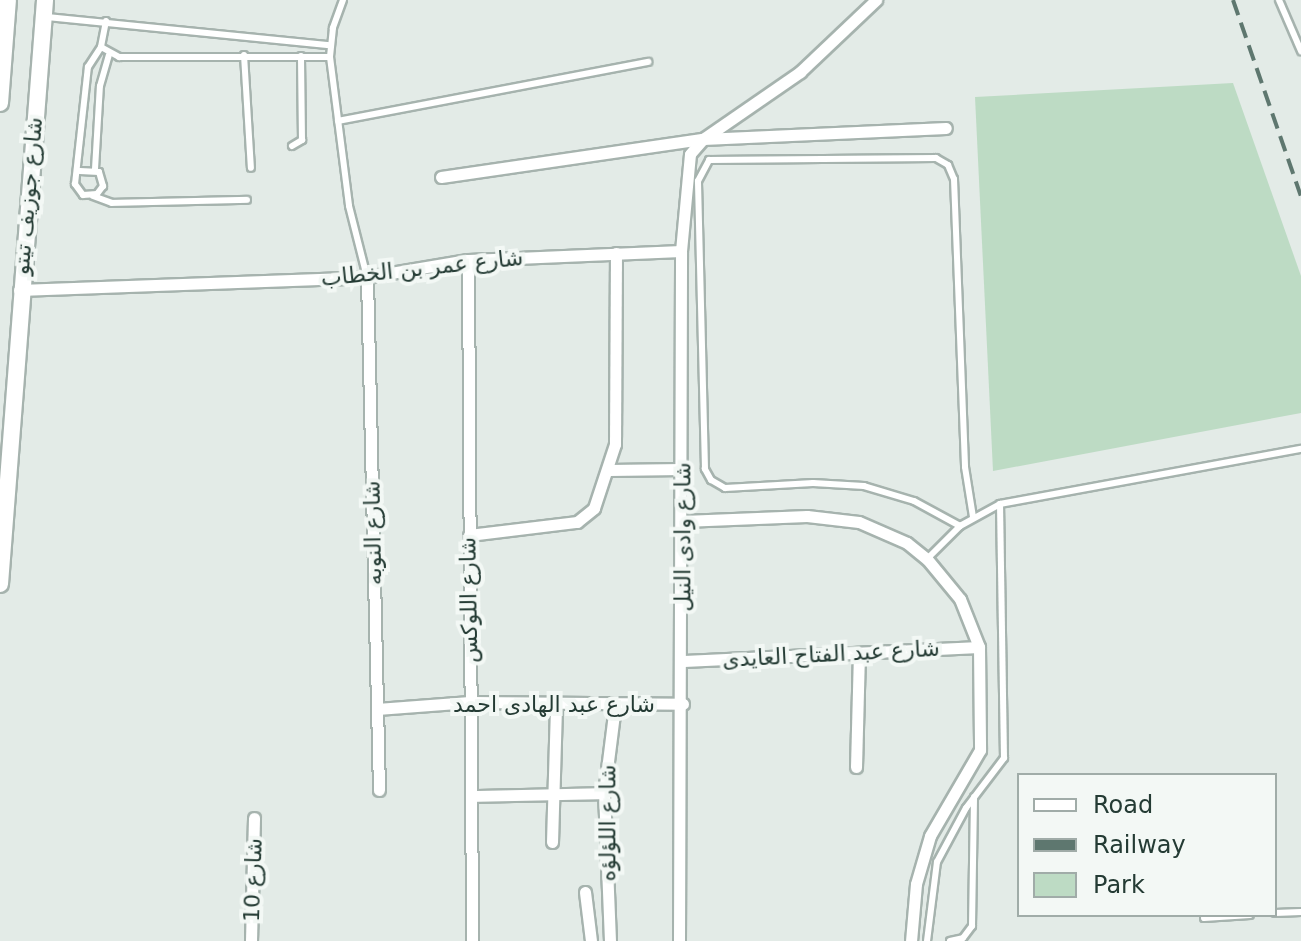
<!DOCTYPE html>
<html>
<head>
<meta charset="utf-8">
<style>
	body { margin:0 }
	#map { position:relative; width:1301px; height:941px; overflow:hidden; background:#e3ebe7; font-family:"DejaVu Sans","Noto Sans Arabic",sans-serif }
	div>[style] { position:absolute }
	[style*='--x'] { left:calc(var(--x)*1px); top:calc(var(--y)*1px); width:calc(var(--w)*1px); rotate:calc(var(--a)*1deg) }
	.green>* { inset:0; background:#bddbc4 }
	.roads { filter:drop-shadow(2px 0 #a6b3ae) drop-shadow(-2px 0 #a6b3ae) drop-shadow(0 2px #a6b3ae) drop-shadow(0 -2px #a6b3ae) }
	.lane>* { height:6px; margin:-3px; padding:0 3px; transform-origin:3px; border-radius:3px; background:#fff }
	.street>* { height:11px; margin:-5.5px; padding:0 5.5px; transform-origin:5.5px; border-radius:5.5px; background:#fff }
	.secondary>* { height:16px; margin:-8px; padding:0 8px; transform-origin:8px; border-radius:8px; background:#fff }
	.rail>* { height:4px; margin-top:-2px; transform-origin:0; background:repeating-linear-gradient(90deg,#5e776f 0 16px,transparent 0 24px) }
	span { translate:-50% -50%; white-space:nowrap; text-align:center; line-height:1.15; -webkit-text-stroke:8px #f3f8f5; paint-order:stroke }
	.street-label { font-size:22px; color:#243b34 }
	.legend { position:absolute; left:1017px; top:773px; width:260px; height:144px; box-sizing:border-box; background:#f3f8f5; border:2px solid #a0aca8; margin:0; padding:10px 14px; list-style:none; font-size:24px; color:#243b34 }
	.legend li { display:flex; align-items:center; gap:16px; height:40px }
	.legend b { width:40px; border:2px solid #a0aca8 }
</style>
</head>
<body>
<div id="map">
	<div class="green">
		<div style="clip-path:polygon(1233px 83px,1301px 276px,1301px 413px,993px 471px,975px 97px)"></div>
	</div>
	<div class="roads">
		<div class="lane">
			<div style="--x:343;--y:0;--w:30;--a:110"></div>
			<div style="--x:333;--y:28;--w:29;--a:96"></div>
			<div style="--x:330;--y:57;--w:150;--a:82.7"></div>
			<div style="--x:349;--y:206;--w:73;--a:75.8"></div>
			<div style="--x:1279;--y:0;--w:56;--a:66.7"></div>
			<div style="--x:47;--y:17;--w:284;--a:5.7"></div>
			<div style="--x:106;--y:21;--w:26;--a:101"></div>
			<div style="--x:101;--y:47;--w:21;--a:29"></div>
			<div style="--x:119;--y:57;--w:211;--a:0"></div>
			<div style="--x:244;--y:55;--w:113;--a:86.5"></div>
			<div style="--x:338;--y:121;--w:316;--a:-10.8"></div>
			<div style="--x:292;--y:146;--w:12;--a:-31"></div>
			<div style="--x:302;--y:140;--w:84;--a:-90.7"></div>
			<div style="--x:95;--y:169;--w:83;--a:-86.6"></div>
			<div style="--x:100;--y:86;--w:32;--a:-74"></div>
			<div style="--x:80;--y:171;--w:19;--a:3"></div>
			<div style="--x:99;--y:172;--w:15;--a:74"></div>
			<div style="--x:103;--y:186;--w:10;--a:127"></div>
			<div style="--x:97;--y:194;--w:14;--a:176"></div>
			<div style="--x:83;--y:195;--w:14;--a:-126"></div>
			<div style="--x:75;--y:184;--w:118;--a:-83.7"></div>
			<div style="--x:88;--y:67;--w:24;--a:-57"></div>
			<div style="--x:93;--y:196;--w:20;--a:20"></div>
			<div style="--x:112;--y:203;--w:135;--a:-1.3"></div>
			<div style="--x:960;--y:526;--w:52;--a:-151.5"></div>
			<div style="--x:914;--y:501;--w:52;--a:-163.3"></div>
			<div style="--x:864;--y:486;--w:51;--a:-176.6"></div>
			<div style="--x:813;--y:483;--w:88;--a:176.7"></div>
			<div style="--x:725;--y:488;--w:16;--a:-150"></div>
			<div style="--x:711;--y:480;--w:13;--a:-119"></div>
			<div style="--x:705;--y:469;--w:288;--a:-91.4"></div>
			<div style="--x:698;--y:181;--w:24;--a:-62"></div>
			<div style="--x:709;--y:160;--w:227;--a:-0.5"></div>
			<div style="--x:936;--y:158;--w:14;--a:30"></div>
			<div style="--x:948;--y:165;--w:15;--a:67"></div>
			<div style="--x:954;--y:179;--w:288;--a:87.8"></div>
			<div style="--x:965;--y:467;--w:51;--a:80.9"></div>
			<div style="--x:927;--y:559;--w:47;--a:-45"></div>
			<div style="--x:960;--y:526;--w:46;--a:-28.8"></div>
			<div style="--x:1000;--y:504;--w:306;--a:-10.4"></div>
			<div style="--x:1275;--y:913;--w:26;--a:-2"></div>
			<div style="--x:1204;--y:918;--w:46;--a:-3.7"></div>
			<div style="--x:927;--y:941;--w:80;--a:-82.8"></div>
			<div style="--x:937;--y:862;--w:61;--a:-61.8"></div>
			<div style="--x:966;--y:808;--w:63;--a:-52.8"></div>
			<div style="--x:1004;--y:758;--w:254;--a:-90.9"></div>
			<div style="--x:950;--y:941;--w:13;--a:-13"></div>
			<div style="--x:963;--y:938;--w:15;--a:-53"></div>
			<div style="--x:972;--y:926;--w:129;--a:-89.1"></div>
		</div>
		<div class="street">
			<div style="--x:441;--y:177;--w:265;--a:-8.3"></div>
			<div style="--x:703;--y:139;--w:118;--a:-34.6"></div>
			<div style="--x:800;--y:72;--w:105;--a:-43.5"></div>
			<div style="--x:468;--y:260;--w:681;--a:89.66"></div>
			<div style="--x:367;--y:277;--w:513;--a:88.66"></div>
			<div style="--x:19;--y:290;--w:348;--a:-2.1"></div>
			<div style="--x:367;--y:277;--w:102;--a:-9.6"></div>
			<div style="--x:468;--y:260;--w:213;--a:-2.4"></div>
			<div style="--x:609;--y:470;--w:73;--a:-0.8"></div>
			<div style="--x:683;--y:521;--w:124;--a:-2.3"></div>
			<div style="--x:807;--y:516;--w:52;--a:6.6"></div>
			<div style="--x:859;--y:522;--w:52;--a:23.6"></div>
			<div style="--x:907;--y:543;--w:26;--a:39"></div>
			<div style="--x:927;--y:559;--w:52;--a:50.5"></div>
			<div style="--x:960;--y:599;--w:52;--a:68.4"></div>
			<div style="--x:979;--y:647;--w:103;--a:89.4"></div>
			<div style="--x:980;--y:750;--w:99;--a:120.2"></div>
			<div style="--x:930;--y:836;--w:50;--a:106.3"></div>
			<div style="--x:916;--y:884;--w:57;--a:95"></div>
			<div style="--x:469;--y:535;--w:109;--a:-6.9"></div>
			<div style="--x:577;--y:522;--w:22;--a:-39"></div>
			<div style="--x:594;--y:508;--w:67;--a:-71.8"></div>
			<div style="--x:615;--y:444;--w:191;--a:-89.7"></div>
			<div style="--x:684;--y:661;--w:295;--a:-2.7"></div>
			<div style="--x:377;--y:709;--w:93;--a:-4.3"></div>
			<div style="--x:470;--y:702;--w:213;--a:0.5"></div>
			<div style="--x:856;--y:767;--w:114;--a:-88.5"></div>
			<div style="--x:472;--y:796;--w:132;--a:-1.3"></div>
			<div style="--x:552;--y:842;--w:138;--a:-88.3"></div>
			<div style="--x:585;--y:892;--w:49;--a:83"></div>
			<div style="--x:251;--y:941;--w:123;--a:-88.6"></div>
			<div style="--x:610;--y:941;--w:148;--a:-92.3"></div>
			<div style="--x:604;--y:793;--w:88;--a:-82.8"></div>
			<div style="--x:679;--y:941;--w:690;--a:-89.83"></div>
			<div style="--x:681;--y:251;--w:97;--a:-84.7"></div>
			<div style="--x:690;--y:154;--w:20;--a:-49"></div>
			<div style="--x:703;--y:139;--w:243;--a:-2.6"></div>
		</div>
		<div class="secondary">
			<div style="--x:0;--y:103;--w:103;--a:-85.6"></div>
			<div style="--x:0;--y:584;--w:586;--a:-85.59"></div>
		</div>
	</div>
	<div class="rail">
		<div style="--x:1233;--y:0;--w:207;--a:70.9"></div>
	</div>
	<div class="street-label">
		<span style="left:28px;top:196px;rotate:-85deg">شارع جوزيف تيتو</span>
		<span style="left:422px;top:268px;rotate:-6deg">شارع عمر بن الخطاب</span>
		<span style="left:373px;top:533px;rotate:-91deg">شارع النوبه</span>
		<span style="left:683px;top:537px;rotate:-90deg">شارع وادى النيل</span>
		<span style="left:469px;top:600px;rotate:-91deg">شارع اللوكس</span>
		<span style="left:831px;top:654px;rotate:-3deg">شارع عبد الفتاح العايدى</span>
		<span style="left:554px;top:705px">شارع عبد الهادى احمد</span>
		<span style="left:608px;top:823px;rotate:-90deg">شارع اللؤلؤه</span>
		<span style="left:253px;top:880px;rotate:-88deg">شارع 10</span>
	</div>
	<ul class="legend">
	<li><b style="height:10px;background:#fff"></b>Road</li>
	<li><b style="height:10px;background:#5e776f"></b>Railway</li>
	<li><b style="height:22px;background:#bddbc4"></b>Park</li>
	</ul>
</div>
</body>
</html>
